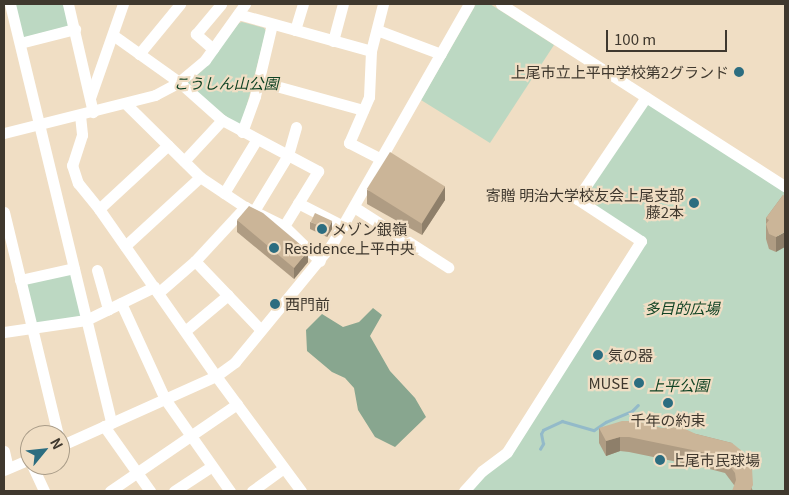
<!DOCTYPE html>
<html>
<head>
<meta charset="utf-8">
<style>
	body { margin:0 }
	#map { position:relative; width:789px; height:495px; overflow:hidden; background:#f0dec4; font-family:Georgia,"Noto Sans JP",serif }
	div>[style] { position:absolute }
	[style*='--x'] { left:calc(var(--x)*1px); top:calc(var(--y)*1px); width:calc(var(--w)*1px); rotate:calc(var(--a)*1deg) }
	.green>* { inset:0; background:#bcd8c2; transform-origin:0 0 }
	.forest>* { inset:0; background:#88a68f }
	.stream>* { height:2.5px; margin:-1.25px; padding:0 1.25px; transform-origin:1.25px; border-radius:1.25px; background:#93bac9 }
	.minor>* { height:11px; margin:-5.5px; padding:0 5.5px; transform-origin:5.5px; border-radius:5.5px; background:#fff }
	.wall>* { inset:0; background:#af9c83 }
	.shaded-wall>* { inset:0; background:#8e7f6a }
	.building>* { inset:0; background:#cbb598; transform-origin:0 0 }
	.dots>* { width:14px; height:14px; translate:-50% -50%; box-sizing:border-box; border:2px solid #f0dec4; border-radius:50% }
	span { translate:-50% -50%; white-space:nowrap; text-align:center; line-height:1.15; -webkit-text-stroke:4.5px #f0dec4; paint-order:stroke }
	.poi-label { font-size:15px; color:#3f382e }
	.right { translate:-100% -50%; text-align:right }
	.left { translate:0 -50%; text-align:left }
	.park-label { font-size:15px; color:#104324; font-style:italic }
	.frame { position:absolute; inset:0; border:5px solid #3f382e; pointer-events:none }
	.north { position:absolute; left:20px; top:425px; width:50px; height:50px; box-sizing:border-box; background:#f0dec4; border:1px solid #a99c88; border-radius:50%; rotate:62deg; font-size:14px; font-weight:700; line-height:20px; text-align:center; color:#3f382e }
	.north::after { content:''; display:block; margin:auto; width:18px; height:22px; background:#2c6d80; clip-path:polygon(50% 0,100% 100%,50% 72%,0 100%) }
	.scale { position:absolute; left:606px; top:30px; width:121px; height:22px; box-sizing:border-box; border:2px solid #3f382e; border-top:0; padding-left:6px; font-size:15px; line-height:18px; white-space:nowrap; color:#3f382e; -webkit-text-stroke:4px #f0dec4; paint-order:stroke }
</style>
</head>
<body>
<div id="map">
	<div class="green">
		<div style="clip-path:polygon(12px 4px,63px 4px,69px 26px,22px 38px)"></div>
		<div style="clip-path:polygon(476px 4px,490px 4px,554px 45px,490px 143px,421px 100px)"></div>
		<div style="clip-path:polygon(242px 22px,264px 28px,266px 31px,242px 124px,238px 126px,188px 86px,188px 82px,202px 71px,239px 23px)"></div>
		<div style="clip-path:polygon(650px 104px,785px 191px,785px 491px,470px 491px,495px 465px,578px 346px,647px 240px,586px 201px,584px 196px,644px 106px)"></div>
		<div style="left:71px;top:273px;width:44px;height:47px;rotate:77deg"></div>
	</div>
	<div class="forest">
		<div style="clip-path:polygon(373px 308px,382px 315px,370px 336px,390px 371px,415px 398px,426px 417px,395px 447px,375px 437px,358px 410px,354px 388px,345px 378px,332px 372px,307px 351px,306px 330px,322px 314px,343px 327px,359px 322px)"></div>
	</div>
	<div class="stream">
		<div style="--x:540;--y:449;--w:6;--a:-59"></div>
		<div style="--x:543;--y:444;--w:10;--a:-101"></div>
		<div style="--x:541;--y:434;--w:4;--a:-63"></div>
		<div style="--x:543;--y:430;--w:21;--a:-25"></div>
		<div style="--x:562;--y:421;--w:33;--a:16"></div>
		<div style="--x:594;--y:430;--w:14;--a:-34"></div>
		<div style="--x:606;--y:422;--w:28;--a:-23"></div>
		<div style="--x:632;--y:411;--w:8;--a:-45"></div>
	</div>
	<div class="minor">
		<div style="--x:10;--y:4;--w:431;--a:76.4"></div>
		<div style="--x:68;--y:4;--w:111;--a:77"></div>
		<div style="--x:501;--y:4;--w:337;--a:32.7"></div>
		<div style="--x:238;--y:14;--w:138;--a:15.5"></div>
		<div style="--x:295;--y:30;--w:27;--a:-73"></div>
		<div style="--x:377;--y:30;--w:68;--a:20.6"></div>
		<div style="--x:113;--y:35;--w:81;--a:35.5"></div>
		<div style="--x:179;--y:82;--w:57;--a:41.5"></div>
		<div style="--x:222;--y:120;--w:109;--a:28"></div>
		<div style="--x:318;--y:171;--w:65;--a:121.7"></div>
		<div style="--x:333;--y:41;--w:38;--a:-75"></div>
		<div style="--x:20;--y:43;--w:57;--a:-14.3"></div>
		<div style="--x:213;--y:49;--w:23;--a:-139"></div>
		<div style="--x:196;--y:34;--w:39;--a:-50"></div>
		<div style="--x:139;--y:54;--w:65;--a:-50.6"></div>
		<div style="--x:258;--y:81;--w:109;--a:15.4"></div>
		<div style="--x:90;--y:98;--w:100;--a:-70.7"></div>
		<div style="--x:126;--y:104;--w:104;--a:44.6"></div>
		<div style="--x:200;--y:177;--w:54;--a:33.7"></div>
		<div style="--x:245;--y:207;--w:43;--a:26"></div>
		<div style="--x:284;--y:226;--w:50;--a:44.2"></div>
		<div style="--x:80;--y:115;--w:20;--a:84"></div>
		<div style="--x:82;--y:135;--w:32;--a:108"></div>
		<div style="--x:72;--y:165;--w:19;--a:72"></div>
		<div style="--x:78;--y:183;--w:33;--a:51"></div>
		<div style="--x:99;--y:209;--w:204;--a:55"></div>
		<div style="--x:216;--y:376;--w:143;--a:53.5"></div>
		<div style="--x:242;--y:132;--w:38;--a:-70"></div>
		<div style="--x:255;--y:96;--w:74;--a:-76.7"></div>
		<div style="--x:4;--y:133;--w:156;--a:-14.1"></div>
		<div style="--x:155;--y:95;--w:27;--a:-28"></div>
		<div style="--x:179;--y:82;--w:34;--a:-40"></div>
		<div style="--x:205;--y:60;--w:69;--a:-54.5"></div>
		<div style="--x:381;--y:159;--w:36;--a:-153"></div>
		<div style="--x:349;--y:143;--w:50;--a:-66.5"></div>
		<div style="--x:369;--y:97;--w:46;--a:-87.5"></div>
		<div style="--x:371;--y:51;--w:49;--a:-75.7"></div>
		<div style="--x:184;--y:161;--w:56;--a:-47.2"></div>
		<div style="--x:224;--y:193;--w:63;--a:-58.6"></div>
		<div style="--x:298;--y:203;--w:51;--a:27.1"></div>
		<div style="--x:354;--y:207;--w:112;--a:32.6"></div>
		<div style="--x:99;--y:209;--w:94;--a:-42.8"></div>
		<div style="--x:254;--y:211;--w:66;--a:-58.7"></div>
		<div style="--x:288;--y:155;--w:29;--a:-74"></div>
		<div style="--x:4;--y:212;--w:229;--a:76.4"></div>
		<div style="--x:125;--y:246;--w:102;--a:-42.6"></div>
		<div style="--x:195;--y:261;--w:95;--a:46.3"></div>
		<div style="--x:97;--y:270;--w:41;--a:74.2"></div>
		<div style="--x:20;--y:280;--w:55;--a:-12.5"></div>
		<div style="--x:158;--y:293;--w:49;--a:-40.9"></div>
		<div style="--x:195;--y:261;--w:74;--a:-47.2"></div>
		<div style="--x:121;--y:303;--w:106;--a:65.4"></div>
		<div style="--x:165;--y:399;--w:113;--a:54.8"></div>
		<div style="--x:185;--y:331;--w:56;--a:-39.9"></div>
		<div style="--x:4;--y:332;--w:83;--a:-8.3"></div>
		<div style="--x:86;--y:320;--w:76;--a:-25.9"></div>
		<div style="--x:104;--y:426;--w:80;--a:54.7"></div>
		<div style="--x:60;--y:446;--w:171;--a:-24.2"></div>
		<div style="--x:216;--y:376;--w:24;--a:-36"></div>
		<div style="--x:235;--y:362;--w:153;--a:-50.6"></div>
		<div style="--x:332;--y:244;--w:276;--a:-60.3"></div>
		<div style="--x:4;--y:451;--w:17;--a:77"></div>
		<div style="--x:32;--y:465;--w:29;--a:65"></div>
		<div style="--x:4;--y:470;--w:28;--a:-23"></div>
		<div style="--x:110;--y:491;--w:154;--a:-34.4"></div>
		<div style="--x:174;--y:491;--w:45;--a:-33.3"></div>
		<div style="--x:252;--y:491;--w:39;--a:-36"></div>
		<div style="--x:464;--y:491;--w:27;--a:-48"></div>
		<div style="--x:482;--y:471;--w:31;--a:-37"></div>
		<div style="--x:507;--y:452;--w:250;--a:-57.6"></div>
		<div style="--x:641;--y:241;--w:77;--a:-146.7"></div>
		<div style="--x:577;--y:199;--w:123;--a:-55.9"></div>
	</div>
	<div class="wall">
		<div style="clip-path:polygon(367px 190px,445px 200px,422px 235px,367px 204px)"></div>
		<div style="clip-path:polygon(783px 195px,776px 252px,769px 249px,766px 239px,766px 218px)"></div>
		<div style="clip-path:polygon(237px 220px,308px 262px,294px 279px,237px 232px)"></div>
		<div style="clip-path:polygon(310px 222px,332px 229px,327px 237px,310px 229px)"></div>
		<div style="clip-path:polygon(599px 428px,662px 428px,696px 434px,732px 443px,753px 491px,734px 485px,725px 473px,702px 467px,629px 452px,620px 451px,606px 456px,599px 443px)"></div>
	</div>
	<div class="shaded-wall">
		<div style="clip-path:polygon(445px 186px,445px 200px,422px 235px,422px 221px)"></div>
		<div style="clip-path:polygon(332px 221px,332px 229px,327px 237px,327px 230px)"></div>
		<div style="clip-path:polygon(785px 232px,785px 247px,776px 252px,776px 237px)"></div>
		<div style="clip-path:polygon(308px 251px,308px 262px,294px 279px,294px 268px)"></div>
		<div style="clip-path:polygon(620px 437px,620px 451px,606px 456px,606px 441px)"></div>
	</div>
	<div class="building">
		<div style="left:390px;top:152px;width:65px;height:44px;rotate:32deg"></div>
		<div style="clip-path:polygon(783px 195px,785px 196px,785px 232px,776px 237px,769px 234px,766px 224px,769px 220px,766px 218px)"></div>
		<div style="clip-path:polygon(249px 206px,263px 213px,308px 251px,294px 268px,237px 220px)"></div>
		<div style="left:315px;top:213px;width:19px;height:10px;rotate:25deg"></div>
		<div style="clip-path:polygon(622px 421px,637px 421px,662px 428px,681px 427px,696px 434px,732px 443px,742px 451px,749px 462px,752px 468px,753px 485px,750px 491px,732px 491px,736px 480px,735px 473px,725px 459px,702px 452px,629px 437px,620px 437px,606px 441px,599px 428px)"></div>
	</div>
	<div class="dots">
		<div style="left:739px;top:72px;background:#2c6d80"></div>
		<div style="left:694px;top:203px;background:#2c6d80"></div>
		<div style="left:322px;top:229px;background:#2c6d80"></div>
		<div style="left:274px;top:248px;background:#2c6d80"></div>
		<div style="left:275px;top:304px;background:#2c6d80"></div>
		<div style="left:598px;top:355px;background:#2c6d80"></div>
		<div style="left:639px;top:383px;background:#2c6d80"></div>
		<div style="left:668px;top:403px;background:#2c6d80"></div>
		<div style="left:660px;top:460px;background:#2c6d80"></div>
	</div>
	<div class="poi-label">
		<span class="right" style="left:729px;top:72px">上尾市立上平中学校第2グランド</span>
		<span class="right" style="left:684px;top:203px">寄贈 明治大学校友会上尾支部<br>藤2本</span>
		<span class="left" style="left:332px;top:229px">メゾン銀嶺</span>
		<span class="left" style="left:284px;top:248px">Residence上平中央</span>
		<span class="left" style="left:285px;top:304px">西門前</span>
		<span class="left" style="left:608px;top:355px">気の器</span>
		<span class="right" style="left:629px;top:383px">MUSE</span>
		<span style="left:668px;top:420px">千年の約束</span>
		<span class="left" style="left:670px;top:460px">上尾市民球場</span>
	</div>
	<div class="park-label">
		<span style="left:226px;top:83px">こうしん山公園</span>
		<span style="left:682px;top:308px">多目的広場</span>
		<span style="left:679px;top:385px">上平公園</span>
	</div>
	<div class="frame"></div>
	<div class="north">N</div>
	<div class="scale">100 m</div>
</div>
</body>
</html>
